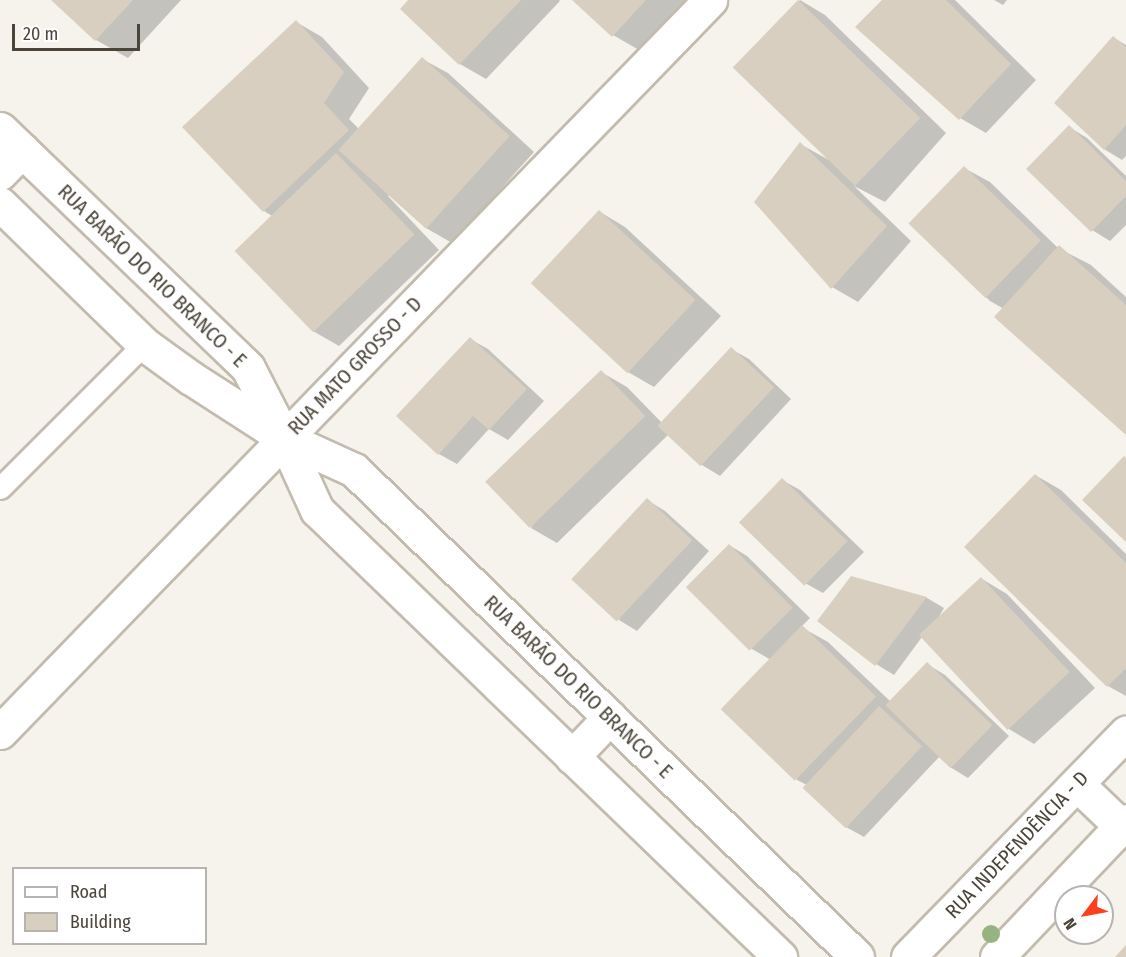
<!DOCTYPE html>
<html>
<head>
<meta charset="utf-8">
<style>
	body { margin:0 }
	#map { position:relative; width:1126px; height:957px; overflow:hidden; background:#f6f3ec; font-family:"Fira Sans Condensed",sans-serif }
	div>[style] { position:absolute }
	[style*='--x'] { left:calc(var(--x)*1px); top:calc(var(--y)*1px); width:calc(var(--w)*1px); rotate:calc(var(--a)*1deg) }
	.shadow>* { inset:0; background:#0003 }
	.building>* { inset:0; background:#d8cfc1; transform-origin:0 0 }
	.roads { filter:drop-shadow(2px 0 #c2bbae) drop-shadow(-2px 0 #c2bbae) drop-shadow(0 2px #c2bbae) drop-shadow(0 -2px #c2bbae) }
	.service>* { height:21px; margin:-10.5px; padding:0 10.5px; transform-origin:10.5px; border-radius:10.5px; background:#fff }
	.minor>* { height:33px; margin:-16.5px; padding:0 16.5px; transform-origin:16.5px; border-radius:16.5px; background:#fff }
	.tertiary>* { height:33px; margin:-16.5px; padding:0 16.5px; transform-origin:16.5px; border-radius:16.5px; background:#fff }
	.trees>* { width:18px; height:18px; margin:-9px; border-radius:50%; background:#97b381 }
	span { translate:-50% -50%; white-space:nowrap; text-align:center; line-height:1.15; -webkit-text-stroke:4.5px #fff; paint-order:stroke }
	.street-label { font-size:20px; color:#4b4439 }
	.legend { position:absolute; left:12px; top:867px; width:195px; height:78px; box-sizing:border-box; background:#fff; border:2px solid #b7b4b0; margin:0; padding:8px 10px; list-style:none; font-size:18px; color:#4b4439 }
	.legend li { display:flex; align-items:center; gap:12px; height:30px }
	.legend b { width:30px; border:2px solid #b7b4b0 }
	.north { position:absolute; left:1054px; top:885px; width:60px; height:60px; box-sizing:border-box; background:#fff; border:2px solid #b7b4b0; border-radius:50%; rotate:238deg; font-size:16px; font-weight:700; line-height:24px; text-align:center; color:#4b4439 }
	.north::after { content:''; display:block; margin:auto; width:21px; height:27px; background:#fc3f1d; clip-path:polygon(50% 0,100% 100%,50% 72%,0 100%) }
	.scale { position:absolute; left:12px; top:24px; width:128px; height:27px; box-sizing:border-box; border:3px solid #4b4439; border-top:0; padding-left:8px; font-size:18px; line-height:21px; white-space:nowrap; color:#4b4439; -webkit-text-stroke:4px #fff; paint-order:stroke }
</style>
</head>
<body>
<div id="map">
	<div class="shadow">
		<div style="clip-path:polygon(53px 0,181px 0,128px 58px,96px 40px)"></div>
		<div style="clip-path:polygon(410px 0,559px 0,560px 1px,486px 79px,460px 64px,402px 9px)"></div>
		<div style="clip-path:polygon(574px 0,685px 0,639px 50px,613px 35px)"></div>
		<div style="clip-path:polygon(800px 0,825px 15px,946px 133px,885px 202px,854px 186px,911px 241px,858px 302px,832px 287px,800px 144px,829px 160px,736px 69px)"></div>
		<div style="clip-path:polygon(884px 0,955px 0,1036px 80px,986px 133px,960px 118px)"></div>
		<div style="clip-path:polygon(994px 0,1007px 0,1003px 5px)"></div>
		<div style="clip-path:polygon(296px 22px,322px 37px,369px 88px,349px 119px,359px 129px,422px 59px,448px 73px,534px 152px,452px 243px,426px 228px,389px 195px,388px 196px,439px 250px,339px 346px,313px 331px,272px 216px,264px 211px)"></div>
		<div style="clip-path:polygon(1114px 38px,1126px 45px,1126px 156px,1122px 160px,1104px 149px)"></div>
		<div style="clip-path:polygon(1069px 127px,1087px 138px,1126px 176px,1126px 225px,1110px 241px,1092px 230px)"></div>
		<div style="clip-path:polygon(964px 168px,990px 182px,1058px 248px,1091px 265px,1126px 297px,1126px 433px,1004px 309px,990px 301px,913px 226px)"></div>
		<div style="clip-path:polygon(600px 212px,625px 227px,721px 316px,654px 387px,628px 372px)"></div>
		<div style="clip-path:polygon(470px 339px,488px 349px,544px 401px,508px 440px,489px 429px,457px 464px,439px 454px)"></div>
		<div style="clip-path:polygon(731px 349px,749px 359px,791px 399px,720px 476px,702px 465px,669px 434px,557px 543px,531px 528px,601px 372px,627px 387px,663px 424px)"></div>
		<div style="clip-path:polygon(1035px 475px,1061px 490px,1126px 554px,1126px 696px,1108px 686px)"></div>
		<div style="clip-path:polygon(782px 480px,800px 490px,864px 552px,823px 593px,805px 583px,741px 521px)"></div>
		<div style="clip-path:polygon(647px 500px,665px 511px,709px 551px,637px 631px,619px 620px)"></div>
		<div style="clip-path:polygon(729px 545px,747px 556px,810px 618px,801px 627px,828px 642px,891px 702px,927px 664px,945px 675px,1009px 736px,968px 778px,950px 767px,939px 757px,864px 837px,846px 827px,807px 785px,797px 780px,771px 660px,752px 649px)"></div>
		<div style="clip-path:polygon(852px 578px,927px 598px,944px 608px,937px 620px,982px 579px,1007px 594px,1095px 688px,1034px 744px,1009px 729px,922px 637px,894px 675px,876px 664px)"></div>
	</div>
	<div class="building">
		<div style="clip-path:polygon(51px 0,133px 0,95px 41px)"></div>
		<div style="clip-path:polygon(408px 0,521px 0,459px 65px,400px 9px)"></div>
		<div style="clip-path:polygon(572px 0,646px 0,612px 37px)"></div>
		<div style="left:798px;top:0;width:170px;height:94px;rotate:44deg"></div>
		<div style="clip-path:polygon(882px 0,946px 0,1011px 64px,959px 120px,855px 27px)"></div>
		<div style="clip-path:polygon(296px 20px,344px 72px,324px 103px,349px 130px,263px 212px,182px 127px)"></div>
		<div style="clip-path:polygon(1113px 36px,1126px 47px,1126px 125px,1104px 150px,1054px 103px)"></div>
		<div style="left:422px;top:57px;width:118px;height:125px;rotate:42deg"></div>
		<div style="clip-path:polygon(1069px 125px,1126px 181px,1126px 196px,1091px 232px,1026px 169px)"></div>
		<div style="clip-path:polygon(800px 142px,887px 226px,831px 289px,754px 202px)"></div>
		<div style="left:336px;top:153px;width:113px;height:141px;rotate:46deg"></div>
		<div style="left:964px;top:166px;width:107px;height:80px;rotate:44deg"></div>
		<div style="left:599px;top:210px;width:132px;height:100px;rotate:43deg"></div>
		<div style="clip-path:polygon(1059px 245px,1126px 305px,1126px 435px,994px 317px)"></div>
		<div style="clip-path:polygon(470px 337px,527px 389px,489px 430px,473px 416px,438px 455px,396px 416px)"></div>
		<div style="left:731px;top:347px;width:59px;height:108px;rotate:43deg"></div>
		<div style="left:601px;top:370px;width:64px;height:161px;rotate:46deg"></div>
		<div style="clip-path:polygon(1124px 456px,1126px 458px,1126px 542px,1082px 500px)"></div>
		<div style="clip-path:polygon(1035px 474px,1126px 563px,1126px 668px,1107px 687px,964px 547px)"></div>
		<div style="left:782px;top:478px;width:91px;height:62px;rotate:44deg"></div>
		<div style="left:647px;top:498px;width:62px;height:111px;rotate:43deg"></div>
		<div style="left:729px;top:544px;width:90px;height:61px;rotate:45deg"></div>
		<div style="clip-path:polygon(851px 576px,927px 597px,875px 666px,817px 621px)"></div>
		<div style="left:981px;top:577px;width:130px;height:85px;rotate:47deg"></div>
		<div style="left:802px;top:625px;width:103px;height:117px;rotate:44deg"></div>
		<div style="left:927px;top:662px;width:91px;height:60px;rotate:44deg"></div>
		<div style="left:879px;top:706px;width:59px;height:112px;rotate:43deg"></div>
		<div style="clip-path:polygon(1126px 945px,1126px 957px,1115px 957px)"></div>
	</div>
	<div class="roads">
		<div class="service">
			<div style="--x:0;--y:488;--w:204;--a:-45"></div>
		</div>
		<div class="minor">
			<div style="--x:1077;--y:784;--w:61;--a:43.7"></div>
			<div style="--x:908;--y:957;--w:313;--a:-45.8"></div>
			<div style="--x:997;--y:957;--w:187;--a:-46.5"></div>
		</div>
		<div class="tertiary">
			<div style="--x:0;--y:129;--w:344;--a:43.9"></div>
			<div style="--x:248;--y:368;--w:79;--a:62.8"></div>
			<div style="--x:284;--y:438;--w:77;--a:24.6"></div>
			<div style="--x:354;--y:470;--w:700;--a:44.07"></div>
			<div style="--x:0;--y:173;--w:32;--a:-46"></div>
			<div style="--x:0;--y:204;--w:201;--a:44.2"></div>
			<div style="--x:144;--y:344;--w:58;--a:35.9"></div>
			<div style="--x:191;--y:378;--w:111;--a:32.8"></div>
			<div style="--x:284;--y:438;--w:79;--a:65.4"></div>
			<div style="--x:317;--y:510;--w:644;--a:43.99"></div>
			<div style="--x:0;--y:732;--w:1020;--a:-45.87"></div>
			<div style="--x:572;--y:757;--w:55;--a:-46.5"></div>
		</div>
	</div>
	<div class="trees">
		<div style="left:991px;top:934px"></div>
	</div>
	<div class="street-label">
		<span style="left:152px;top:276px;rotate:44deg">RUA BARÃO DO RIO BRANCO - E</span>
		<span style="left:355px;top:366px;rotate:-46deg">RUA MATO GROSSO - D</span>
		<span style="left:578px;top:687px;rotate:44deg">RUA BARÃO DO RIO BRANCO - E</span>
		<span style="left:1017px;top:845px;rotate:-46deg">RUA INDEPENDÊNCIA - D</span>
	</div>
	<ul class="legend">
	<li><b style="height:8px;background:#fff"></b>Road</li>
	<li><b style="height:16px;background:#d8cfc1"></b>Building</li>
	</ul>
	<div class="north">N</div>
	<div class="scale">20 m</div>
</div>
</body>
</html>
